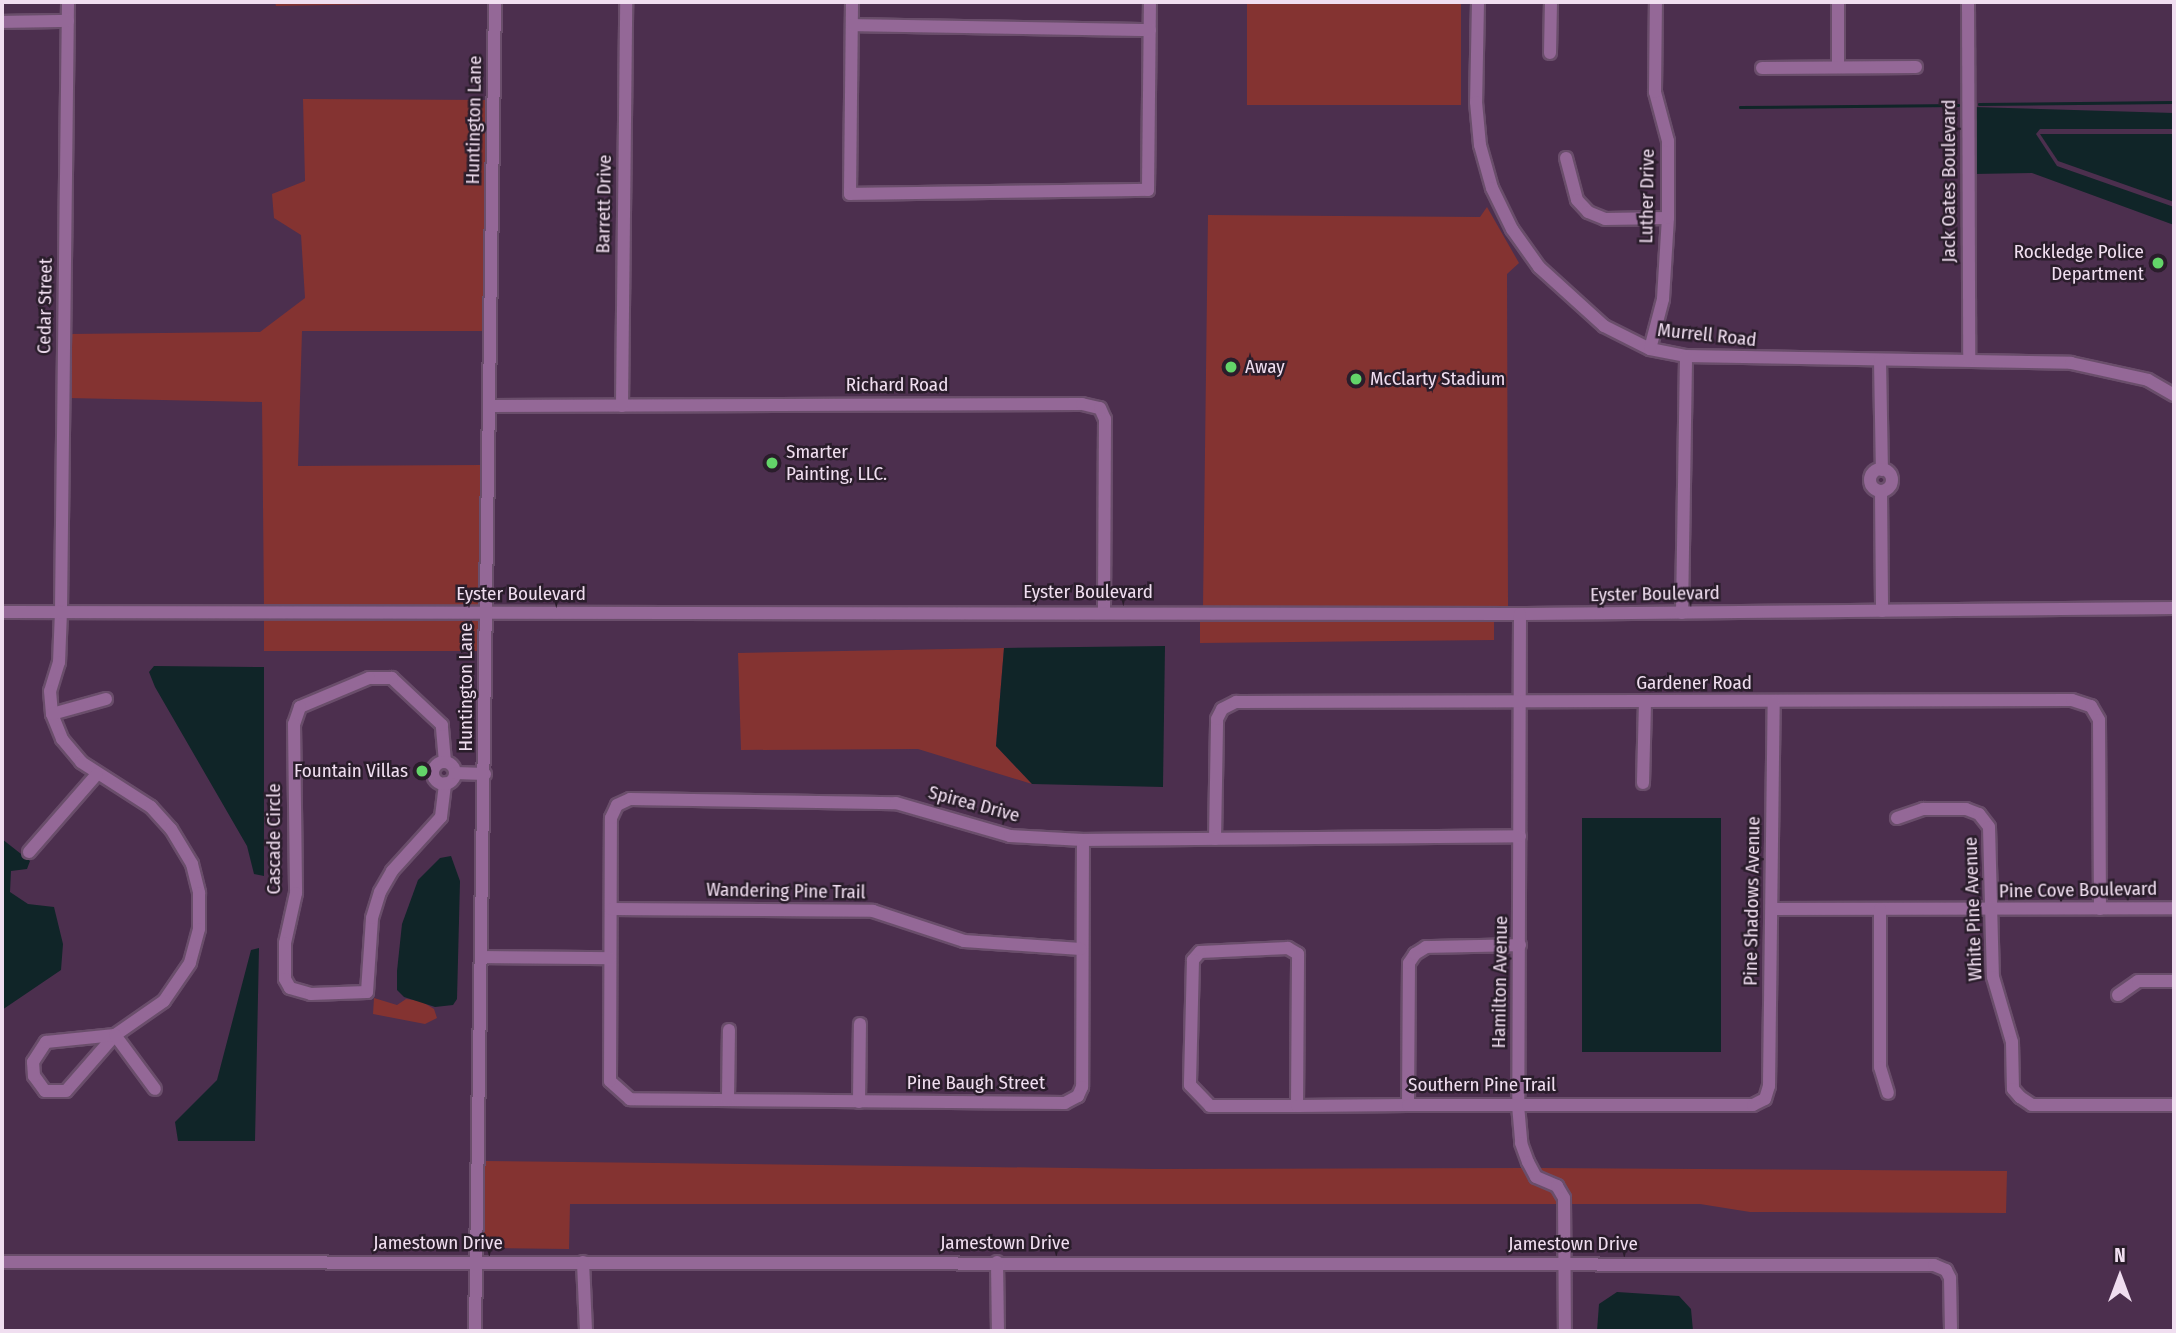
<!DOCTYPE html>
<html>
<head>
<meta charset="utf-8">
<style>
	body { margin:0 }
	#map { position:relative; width:2176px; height:1333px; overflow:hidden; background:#4c2f4e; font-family:"Fira Sans Condensed",sans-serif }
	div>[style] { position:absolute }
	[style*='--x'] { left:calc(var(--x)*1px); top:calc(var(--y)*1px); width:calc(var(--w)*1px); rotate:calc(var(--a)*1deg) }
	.green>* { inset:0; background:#843331; transform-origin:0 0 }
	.water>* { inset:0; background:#102528; transform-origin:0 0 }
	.stream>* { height:2.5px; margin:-1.25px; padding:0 1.25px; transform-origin:1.25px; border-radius:1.25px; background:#102528 }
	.roads { filter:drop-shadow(2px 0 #6a4e6b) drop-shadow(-2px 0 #6a4e6b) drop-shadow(0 2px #6a4e6b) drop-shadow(0 -2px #6a4e6b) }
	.minor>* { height:12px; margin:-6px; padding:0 6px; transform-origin:6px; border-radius:6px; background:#946897 }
	.minor>.ring { margin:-6px; padding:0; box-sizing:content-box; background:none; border:12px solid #946897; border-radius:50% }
	.dots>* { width:19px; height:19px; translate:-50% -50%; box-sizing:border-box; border:4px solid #2a1d2b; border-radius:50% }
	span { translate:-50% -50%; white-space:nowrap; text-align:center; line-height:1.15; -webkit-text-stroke:5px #2a1d2b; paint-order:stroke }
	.street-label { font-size:19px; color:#f0def0 }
	.poi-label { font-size:19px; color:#f0def0 }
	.right { translate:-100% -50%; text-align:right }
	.left { translate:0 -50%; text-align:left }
	.frame { position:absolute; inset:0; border:4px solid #f0def0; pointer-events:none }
	.north { position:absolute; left:2085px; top:1242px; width:70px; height:70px; -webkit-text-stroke:5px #2a1d2b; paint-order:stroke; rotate:0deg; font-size:19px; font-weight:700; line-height:28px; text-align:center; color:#f0def0 }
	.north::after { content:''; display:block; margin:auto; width:24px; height:32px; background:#f0def0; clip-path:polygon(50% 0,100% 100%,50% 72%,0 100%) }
</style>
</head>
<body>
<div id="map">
	<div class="green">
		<div style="clip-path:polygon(275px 2px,490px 2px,276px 6px)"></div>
		<div style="left:1247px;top:2px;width:214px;height:103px"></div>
		<div style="clip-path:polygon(303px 99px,489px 100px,485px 331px,302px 331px,298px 466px,483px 465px,481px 608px,264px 607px,262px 402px,68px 398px,69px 334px,260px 332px,305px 298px,301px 235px,274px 218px,272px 194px,305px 181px)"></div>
		<div style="clip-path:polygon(1487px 207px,1519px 263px,1507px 274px,1508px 606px,1203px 607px,1208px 215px,1480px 217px)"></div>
		<div style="left:264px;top:618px;width:217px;height:33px"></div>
		<div style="clip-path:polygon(1200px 618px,1494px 620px,1494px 640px,1200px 643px)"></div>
		<div style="clip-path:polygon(1004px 648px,996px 746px,1032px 784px,918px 749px,741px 750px,738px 653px)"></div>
		<div style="clip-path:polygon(374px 998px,397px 1005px,406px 999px,421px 1001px,434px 1009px,437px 1018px,425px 1024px,373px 1014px)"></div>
		<div style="clip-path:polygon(484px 1161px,1154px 1169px,1525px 1168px,1554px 1191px,1560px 1204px,570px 1204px,569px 1249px,483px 1248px)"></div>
		<div style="clip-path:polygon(1537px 1168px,2007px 1171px,2006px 1213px,1750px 1212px,1700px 1204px,1569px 1204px)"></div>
	</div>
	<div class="water">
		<div style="clip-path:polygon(1973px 107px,2174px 113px,2174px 129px,2040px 129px,2036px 134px,2057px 166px,2174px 207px,2174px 225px,2032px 173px,1973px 174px)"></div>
		<div style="clip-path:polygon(2040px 134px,2174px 134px,2174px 202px,2058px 161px)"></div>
		<div style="clip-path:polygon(1165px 646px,1163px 787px,1032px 784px,996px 746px,1004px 648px)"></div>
		<div style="clip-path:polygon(154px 666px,264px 667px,264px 876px,254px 874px,247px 846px,155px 687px,149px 672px)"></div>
		<div style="left:1582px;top:818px;width:139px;height:234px"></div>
		<div style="clip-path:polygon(2px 839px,30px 861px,27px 869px,11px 871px,10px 892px,28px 904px,54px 907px,63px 944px,61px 970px,2px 1010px)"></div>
		<div style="clip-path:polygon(451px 856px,460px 881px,457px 999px,453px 1005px,435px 1007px,404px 997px,397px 990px,397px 971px,402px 924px,418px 880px,440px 858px)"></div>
		<div style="clip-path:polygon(259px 948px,255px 1141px,178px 1141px,175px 1122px,217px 1080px,251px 950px)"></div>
		<div style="clip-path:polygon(1617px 1292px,1679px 1296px,1691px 1309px,1693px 1331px,1597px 1331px,1599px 1304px)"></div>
	</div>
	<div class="stream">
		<div style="--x:1979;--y:104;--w:195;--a:-0.6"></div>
		<div style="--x:1740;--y:107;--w:218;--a:-0.5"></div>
	</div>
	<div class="roads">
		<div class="minor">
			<div style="--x:68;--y:2;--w:609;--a:90.66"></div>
			<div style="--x:61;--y:611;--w:51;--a:92.2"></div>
			<div style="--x:59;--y:662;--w:30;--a:107"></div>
			<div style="--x:50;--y:691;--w:23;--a:85"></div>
			<div style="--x:52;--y:714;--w:27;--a:68"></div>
			<div style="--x:62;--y:739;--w:30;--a:50"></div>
			<div style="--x:81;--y:762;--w:83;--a:32.7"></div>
			<div style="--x:151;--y:807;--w:30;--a:48"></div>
			<div style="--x:171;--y:829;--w:41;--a:59"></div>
			<div style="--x:192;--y:864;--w:30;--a:76"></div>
			<div style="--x:199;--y:893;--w:36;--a:90"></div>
			<div style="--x:199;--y:929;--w:35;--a:105"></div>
			<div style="--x:190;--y:963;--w:46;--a:124.4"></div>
			<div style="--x:164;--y:1001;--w:60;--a:145.2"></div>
			<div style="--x:115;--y:1035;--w:74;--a:131.2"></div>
			<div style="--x:66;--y:1091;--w:21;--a:180"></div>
			<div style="--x:45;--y:1091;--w:19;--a:-126"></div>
			<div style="--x:34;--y:1076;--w:14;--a:-94"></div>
			<div style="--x:33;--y:1062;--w:24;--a:-57"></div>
			<div style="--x:46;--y:1042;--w:69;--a:-5.8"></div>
			<div style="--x:115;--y:1035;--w:67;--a:53.5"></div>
			<div style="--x:852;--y:2;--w:192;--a:90.6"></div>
			<div style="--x:850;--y:194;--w:298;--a:-0.8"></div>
			<div style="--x:1148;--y:190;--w:188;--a:-89.4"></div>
			<div style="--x:1478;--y:2;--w:100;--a:91.1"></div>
			<div style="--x:1476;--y:102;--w:43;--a:84.7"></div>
			<div style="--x:1480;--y:145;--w:45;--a:74.4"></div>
			<div style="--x:1492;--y:188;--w:46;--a:64"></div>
			<div style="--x:1512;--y:229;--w:47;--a:54.6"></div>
			<div style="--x:1539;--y:267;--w:88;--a:42.2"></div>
			<div style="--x:1604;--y:326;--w:51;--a:26.6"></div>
			<div style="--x:1650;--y:349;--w:37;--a:11"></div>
			<div style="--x:1686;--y:356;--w:385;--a:1"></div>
			<div style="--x:2071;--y:363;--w:79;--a:12.4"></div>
			<div style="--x:2148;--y:380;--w:30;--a:30"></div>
			<div style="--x:1838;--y:2;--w:65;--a:90"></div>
			<div style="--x:1968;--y:2;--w:358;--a:89.8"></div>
			<div style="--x:2;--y:22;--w:66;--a:-0.9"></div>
			<div style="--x:852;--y:25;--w:298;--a:1"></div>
			<div style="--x:1550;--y:53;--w:51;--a:-88.9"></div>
			<div style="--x:1762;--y:68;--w:154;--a:-0.4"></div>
			<div style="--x:1566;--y:158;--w:43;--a:75.3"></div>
			<div style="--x:1577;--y:200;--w:16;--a:47"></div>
			<div style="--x:1588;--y:212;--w:18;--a:22"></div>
			<div style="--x:1605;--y:219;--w:63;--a:-0.9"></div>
			<div style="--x:1650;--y:349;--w:52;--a:-75.4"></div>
			<div style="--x:1663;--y:299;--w:81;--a:-86.5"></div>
			<div style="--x:1668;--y:218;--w:77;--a:-90"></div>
			<div style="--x:1668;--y:141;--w:51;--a:-104.9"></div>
			<div style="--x:1655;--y:92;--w:90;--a:-89.4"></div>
			<div style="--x:1880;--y:360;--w:110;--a:89"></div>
			<div style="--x:489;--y:406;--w:593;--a:-0.19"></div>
			<div style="--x:1082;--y:404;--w:18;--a:13"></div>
			<div style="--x:1100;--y:408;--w:12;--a:66"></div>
			<div style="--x:1105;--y:419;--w:192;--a:90.3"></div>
			<div style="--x:622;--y:406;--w:404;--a:-89.4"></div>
			<div class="ring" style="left:1870px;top:469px;width:10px;height:10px"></div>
			<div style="--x:1881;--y:491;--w:120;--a:89.5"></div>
			<div style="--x:2;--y:612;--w:1518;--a:0.08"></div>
			<div style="--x:1520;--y:614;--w:654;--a:-0.53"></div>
			<div style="--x:1682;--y:613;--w:257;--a:-89.1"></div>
			<div style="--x:1520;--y:614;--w:491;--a:90.2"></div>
			<div style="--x:1518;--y:1105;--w:38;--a:85"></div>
			<div style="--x:1521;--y:1143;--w:20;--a:70"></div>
			<div style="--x:1528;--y:1162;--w:17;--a:62"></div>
			<div style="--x:1536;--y:1177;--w:23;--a:23"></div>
			<div style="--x:1557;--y:1186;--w:14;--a:60"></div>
			<div style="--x:1564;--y:1198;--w:133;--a:89.6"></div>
			<div style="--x:52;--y:714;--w:56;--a:-15.5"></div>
			<div style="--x:445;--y:762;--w:37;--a:-95"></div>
			<div style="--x:442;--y:725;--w:69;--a:-136.8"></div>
			<div style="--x:392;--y:678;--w:23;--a:180"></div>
			<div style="--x:369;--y:678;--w:75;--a:157.2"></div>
			<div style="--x:300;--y:707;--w:18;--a:109"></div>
			<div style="--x:294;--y:724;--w:169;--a:89.3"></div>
			<div style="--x:296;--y:893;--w:51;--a:102.4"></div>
			<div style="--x:285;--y:943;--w:36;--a:90"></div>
			<div style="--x:285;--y:979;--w:10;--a:61"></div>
			<div style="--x:290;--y:988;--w:22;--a:16"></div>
			<div style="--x:311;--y:994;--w:56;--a:-2"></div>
			<div style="--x:367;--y:992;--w:74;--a:-86.1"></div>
			<div style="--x:372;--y:918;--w:27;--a:-73"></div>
			<div style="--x:380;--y:892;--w:24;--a:-60"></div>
			<div style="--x:392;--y:871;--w:73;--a:-47.8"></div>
			<div style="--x:441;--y:817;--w:34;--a:-83"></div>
			<div class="ring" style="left:433px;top:762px;width:10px;height:10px"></div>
			<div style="--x:455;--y:773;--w:30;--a:2"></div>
			<div style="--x:1643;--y:783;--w:80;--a:-88.6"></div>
			<div style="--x:1897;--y:818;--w:28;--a:-19"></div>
			<div style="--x:1923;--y:809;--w:43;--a:0"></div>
			<div style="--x:1966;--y:809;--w:14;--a:21"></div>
			<div style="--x:1979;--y:814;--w:16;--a:52"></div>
			<div style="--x:1989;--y:827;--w:150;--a:88.5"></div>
			<div style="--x:1993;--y:977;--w:68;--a:73.7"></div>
			<div style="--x:2012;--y:1042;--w:47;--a:88.8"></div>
			<div style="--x:2013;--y:1089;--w:11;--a:49"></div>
			<div style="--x:2020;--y:1097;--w:14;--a:34"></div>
			<div style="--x:2032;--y:1105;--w:142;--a:0"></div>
			<div style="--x:1215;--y:839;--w:120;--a:-89"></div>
			<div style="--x:1217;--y:719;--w:11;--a:-63"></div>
			<div style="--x:1222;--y:709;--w:16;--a:-27"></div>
			<div style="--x:1236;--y:702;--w:836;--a:-0.14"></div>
			<div style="--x:2072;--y:700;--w:20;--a:18"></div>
			<div style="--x:2091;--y:706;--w:16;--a:60"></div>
			<div style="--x:2099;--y:720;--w:189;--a:89.7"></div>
			<div style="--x:1083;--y:840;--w:247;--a:90.2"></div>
			<div style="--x:1082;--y:1087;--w:10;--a:114"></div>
			<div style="--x:1078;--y:1096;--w:15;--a:152"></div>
			<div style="--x:1065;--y:1103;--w:435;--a:-179.5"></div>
			<div style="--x:630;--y:1099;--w:27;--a:-138"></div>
			<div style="--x:610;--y:1081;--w:263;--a:-89.8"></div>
			<div style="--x:611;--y:818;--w:14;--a:-65"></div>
			<div style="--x:617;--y:805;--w:14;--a:-25"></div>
			<div style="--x:630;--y:799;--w:266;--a:0.9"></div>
			<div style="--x:896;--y:803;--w:119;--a:16.1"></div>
			<div style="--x:1010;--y:836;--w:73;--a:3.1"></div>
			<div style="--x:1083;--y:840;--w:437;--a:-0.5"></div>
			<div style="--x:29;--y:852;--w:103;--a:-48.9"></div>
			<div style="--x:611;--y:909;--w:262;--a:0.4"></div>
			<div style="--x:873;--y:911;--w:96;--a:18.2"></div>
			<div style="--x:964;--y:941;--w:117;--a:3.9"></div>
			<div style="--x:1772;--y:909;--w:402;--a:-0.1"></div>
			<div style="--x:1880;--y:909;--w:158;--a:90"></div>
			<div style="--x:1880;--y:1067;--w:27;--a:73"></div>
			<div style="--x:483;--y:957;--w:127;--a:0.5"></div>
			<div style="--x:2118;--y:995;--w:24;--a:-35"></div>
			<div style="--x:2138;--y:981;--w:36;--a:0"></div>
			<div style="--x:728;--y:1099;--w:69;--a:-89.2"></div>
			<div style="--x:859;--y:1102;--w:78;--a:-89.3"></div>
			<div style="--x:1408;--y:1105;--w:142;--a:-89.6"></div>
			<div style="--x:1409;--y:963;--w:11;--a:-56"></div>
			<div style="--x:1415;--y:954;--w:13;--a:-32"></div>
			<div style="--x:1426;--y:947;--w:94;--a:-1.2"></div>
			<div style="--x:1297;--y:1106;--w:152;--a:-89.6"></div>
			<div style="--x:1298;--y:954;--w:12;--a:-149"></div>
			<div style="--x:1288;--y:948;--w:88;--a:177.4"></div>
			<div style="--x:1200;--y:952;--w:11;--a:131"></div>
			<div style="--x:1193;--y:960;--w:125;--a:91.4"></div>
			<div style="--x:1190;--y:1085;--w:29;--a:46"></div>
			<div style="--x:1210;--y:1106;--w:87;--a:0"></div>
			<div style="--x:1297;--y:1106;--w:111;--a:-0.5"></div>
			<div style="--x:1408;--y:1105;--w:345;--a:0"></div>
			<div style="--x:1753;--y:1105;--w:13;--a:-27"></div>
			<div style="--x:1765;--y:1099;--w:14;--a:-73"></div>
			<div style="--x:1769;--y:1086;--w:384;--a:-89.3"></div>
			<div style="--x:2;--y:1262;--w:1932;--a:0.09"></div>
			<div style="--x:1934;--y:1265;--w:13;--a:23"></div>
			<div style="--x:1946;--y:1270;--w:9;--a:63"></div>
			<div style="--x:1950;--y:1278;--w:53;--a:88.9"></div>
			<div style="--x:583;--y:1262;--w:69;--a:87.5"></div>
			<div style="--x:997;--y:1262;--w:69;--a:89.2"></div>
			<div style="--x:475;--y:1331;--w:1329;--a:-89.14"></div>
		</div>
	</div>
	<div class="dots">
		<div style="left:2158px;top:263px;background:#63d469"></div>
		<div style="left:1231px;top:367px;background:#63d469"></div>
		<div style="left:1356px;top:379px;background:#63d469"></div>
		<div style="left:772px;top:463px;background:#63d469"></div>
		<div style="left:422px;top:771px;background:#63d469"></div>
	</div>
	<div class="street-label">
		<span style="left:474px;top:120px;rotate:-89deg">Huntington Lane</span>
		<span style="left:1949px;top:181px;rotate:-90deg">Jack Oates Boulevard</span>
		<span style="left:1647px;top:196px;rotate:-89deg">Luther Drive</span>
		<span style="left:604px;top:204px;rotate:-89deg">Barrett Drive</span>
		<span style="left:45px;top:306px;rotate:-89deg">Cedar Street</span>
		<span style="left:1707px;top:335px;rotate:6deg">Murrell Road</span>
		<span style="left:897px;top:385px">Richard Road</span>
		<span style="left:1088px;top:592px">Eyster Boulevard</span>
		<span style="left:521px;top:594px">Eyster Boulevard</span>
		<span style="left:1655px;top:594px;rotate:-1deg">Eyster Boulevard</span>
		<span style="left:1694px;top:683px">Gardener Road</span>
		<span style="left:466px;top:687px;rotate:-90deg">Huntington Lane</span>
		<span style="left:974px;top:804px;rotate:15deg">Spirea Drive</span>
		<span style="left:274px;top:839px;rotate:-90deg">Cascade Circle</span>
		<span style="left:2078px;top:890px;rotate:-1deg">Pine Cove Boulevard</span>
		<span style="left:786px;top:891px;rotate:1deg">Wandering Pine Trail</span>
		<span style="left:1752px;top:901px;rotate:-89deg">Pine Shadows Avenue</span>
		<span style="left:1973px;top:909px;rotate:-92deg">White Pine Avenue</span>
		<span style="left:1500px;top:982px;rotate:-89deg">Hamilton Avenue</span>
		<span style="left:976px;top:1083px">Pine Baugh Street</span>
		<span style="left:1482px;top:1085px">Southern Pine Trail</span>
		<span style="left:438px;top:1243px">Jamestown Drive</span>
		<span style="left:1005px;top:1243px">Jamestown Drive</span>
		<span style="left:1573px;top:1244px">Jamestown Drive</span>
	</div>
	<div class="poi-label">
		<span class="right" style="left:2144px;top:263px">Rockledge Police<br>Department</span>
		<span class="left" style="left:1245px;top:367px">Away</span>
		<span class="left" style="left:1370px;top:379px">McClarty Stadium</span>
		<span class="left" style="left:786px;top:463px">Smarter<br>Painting, LLC.</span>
		<span class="right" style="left:408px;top:771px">Fountain Villas</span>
	</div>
	<div class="frame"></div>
	<div class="north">N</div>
</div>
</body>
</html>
